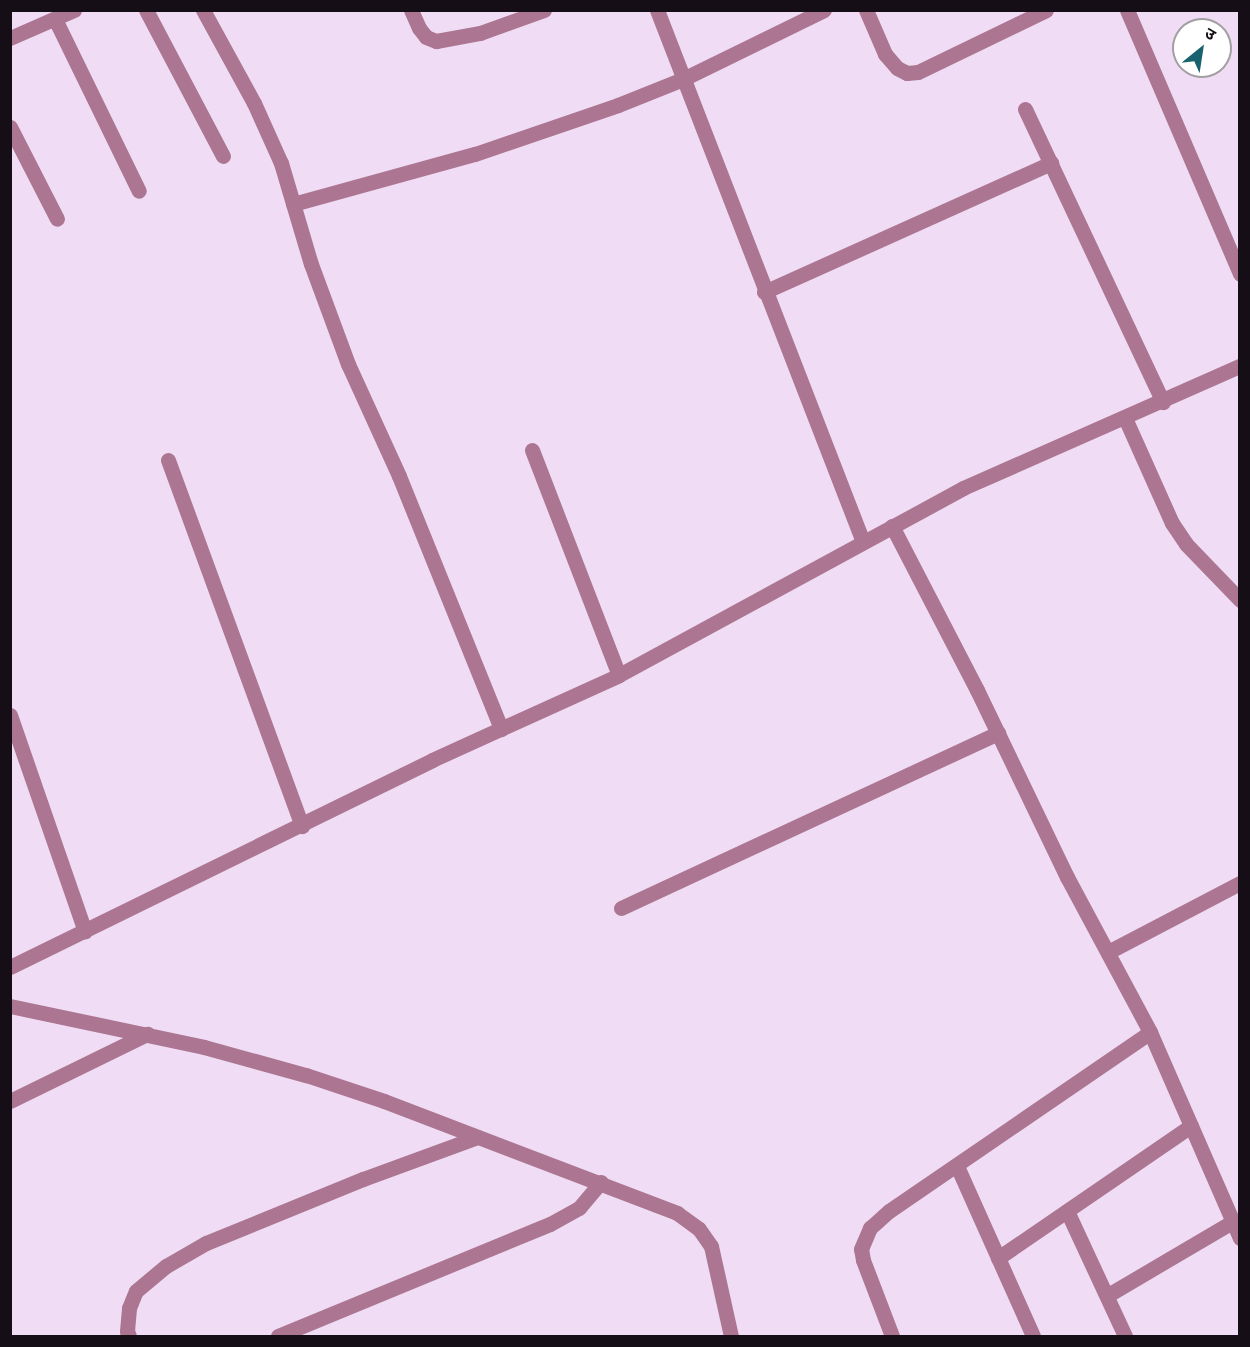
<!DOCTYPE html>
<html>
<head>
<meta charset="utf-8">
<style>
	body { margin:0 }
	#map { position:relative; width:1250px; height:1347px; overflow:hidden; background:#f0ddf5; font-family:Helvetica,"Noto Sans Devanagari",sans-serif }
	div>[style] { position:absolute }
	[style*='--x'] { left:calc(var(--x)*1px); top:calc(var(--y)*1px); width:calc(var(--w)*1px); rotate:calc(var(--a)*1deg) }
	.minor>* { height:15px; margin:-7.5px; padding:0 7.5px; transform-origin:7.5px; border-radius:7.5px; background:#ac7692 }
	span { translate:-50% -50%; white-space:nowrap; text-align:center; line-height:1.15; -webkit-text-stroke:6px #fff; paint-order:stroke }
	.frame { position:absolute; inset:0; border:12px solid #150e16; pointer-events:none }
	.north { position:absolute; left:1172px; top:18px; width:60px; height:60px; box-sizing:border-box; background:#fff; border:2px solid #a19fa2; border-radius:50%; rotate:30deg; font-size:16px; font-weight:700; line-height:24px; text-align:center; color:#150e16 }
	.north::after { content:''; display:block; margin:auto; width:21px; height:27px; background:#18626f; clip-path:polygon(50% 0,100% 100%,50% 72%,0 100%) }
</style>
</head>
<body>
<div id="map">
	<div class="minor">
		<div style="--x:146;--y:10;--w:165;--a:62.2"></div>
		<div style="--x:203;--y:10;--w:106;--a:61.3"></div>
		<div style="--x:254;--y:103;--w:66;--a:65.8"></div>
		<div style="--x:281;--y:163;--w:105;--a:73.5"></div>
		<div style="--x:311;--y:264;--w:107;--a:69.7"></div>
		<div style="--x:348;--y:364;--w:123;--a:65.5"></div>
		<div style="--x:399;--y:476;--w:273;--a:68"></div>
		<div style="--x:411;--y:10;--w:20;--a:66"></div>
		<div style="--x:419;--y:28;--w:11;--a:52"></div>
		<div style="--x:426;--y:37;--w:11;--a:22"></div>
		<div style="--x:436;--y:41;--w:45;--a:-10.3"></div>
		<div style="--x:480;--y:33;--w:68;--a:-19.8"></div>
		<div style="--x:657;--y:10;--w:570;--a:68.83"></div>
		<div style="--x:866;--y:10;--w:48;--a:66.6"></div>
		<div style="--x:885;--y:54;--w:18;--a:49"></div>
		<div style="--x:897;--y:68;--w:11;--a:27"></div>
		<div style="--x:907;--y:73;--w:11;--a:-5"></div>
		<div style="--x:918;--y:72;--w:142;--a:-25.8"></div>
		<div style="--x:1127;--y:10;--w:287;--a:66.8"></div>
		<div style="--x:55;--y:19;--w:191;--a:64"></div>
		<div style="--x:10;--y:38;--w:70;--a:-23.6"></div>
		<div style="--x:1025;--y:109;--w:324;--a:64.8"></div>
		<div style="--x:10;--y:127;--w:103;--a:62.9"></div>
		<div style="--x:293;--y:204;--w:189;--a:-15.4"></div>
		<div style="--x:475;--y:154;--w:151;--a:-18.9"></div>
		<div style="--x:618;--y:105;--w:70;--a:-21.8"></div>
		<div style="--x:683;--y:79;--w:157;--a:-26.1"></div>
		<div style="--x:764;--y:292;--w:315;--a:-24.2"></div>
		<div style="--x:1125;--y:418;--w:115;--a:65.9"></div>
		<div style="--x:1172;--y:523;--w:25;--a:56"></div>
		<div style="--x:1186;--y:544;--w:78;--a:46"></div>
		<div style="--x:532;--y:450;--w:241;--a:68.9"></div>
		<div style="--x:168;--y:460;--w:390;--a:69.9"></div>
		<div style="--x:892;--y:526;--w:185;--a:62.6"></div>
		<div style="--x:977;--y:690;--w:208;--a:64.3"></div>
		<div style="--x:1067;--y:877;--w:176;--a:61.8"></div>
		<div style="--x:1150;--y:1032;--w:225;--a:66.4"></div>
		<div style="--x:10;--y:715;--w:229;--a:70.9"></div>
		<div style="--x:621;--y:908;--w:416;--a:-24.9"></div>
		<div style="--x:1108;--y:952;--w:149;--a:-27.6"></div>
		<div style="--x:10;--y:967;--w:470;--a:-26.1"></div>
		<div style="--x:432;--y:760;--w:205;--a:-24.4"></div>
		<div style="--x:619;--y:675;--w:392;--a:-28.5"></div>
		<div style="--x:963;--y:488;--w:303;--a:-23.8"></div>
		<div style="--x:10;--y:1006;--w:198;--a:11.9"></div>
		<div style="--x:204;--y:1047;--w:106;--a:15.4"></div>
		<div style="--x:306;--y:1075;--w:82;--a:18.4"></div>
		<div style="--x:384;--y:1101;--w:314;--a:20.9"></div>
		<div style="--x:677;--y:1213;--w:27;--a:36"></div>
		<div style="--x:699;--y:1229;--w:21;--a:55"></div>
		<div style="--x:711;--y:1246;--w:92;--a:77.5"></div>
		<div style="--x:10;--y:1101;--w:153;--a:-26.1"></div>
		<div style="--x:957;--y:1166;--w:186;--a:65.9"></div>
		<div style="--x:1067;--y:1211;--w:138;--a:65.1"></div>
		<div style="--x:998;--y:1258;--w:234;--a:-34.4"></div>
		<div style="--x:1108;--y:1295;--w:144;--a:-30.5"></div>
		<div style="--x:129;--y:1336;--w:5;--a:-112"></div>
		<div style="--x:127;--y:1331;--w:23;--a:-85"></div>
		<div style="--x:129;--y:1308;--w:18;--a:-68"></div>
		<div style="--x:136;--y:1291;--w:39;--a:-40"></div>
		<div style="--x:166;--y:1266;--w:46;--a:-29.9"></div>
		<div style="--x:206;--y:1243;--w:170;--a:-22.2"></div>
		<div style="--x:363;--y:1179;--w:122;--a:-20.1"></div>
		<div style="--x:278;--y:1336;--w:294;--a:-22.4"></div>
		<div style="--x:550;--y:1224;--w:33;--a:-29"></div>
		<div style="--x:579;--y:1208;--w:34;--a:-50"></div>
		<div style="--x:892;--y:1336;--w:81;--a:-110.9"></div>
		<div style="--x:863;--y:1260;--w:11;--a:-100"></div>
		<div style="--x:861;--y:1249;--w:23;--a:-67"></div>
		<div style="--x:870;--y:1228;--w:25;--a:-42"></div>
		<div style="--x:889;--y:1211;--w:316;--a:-34.4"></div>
	</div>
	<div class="frame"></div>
	<div class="north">उ</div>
</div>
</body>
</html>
